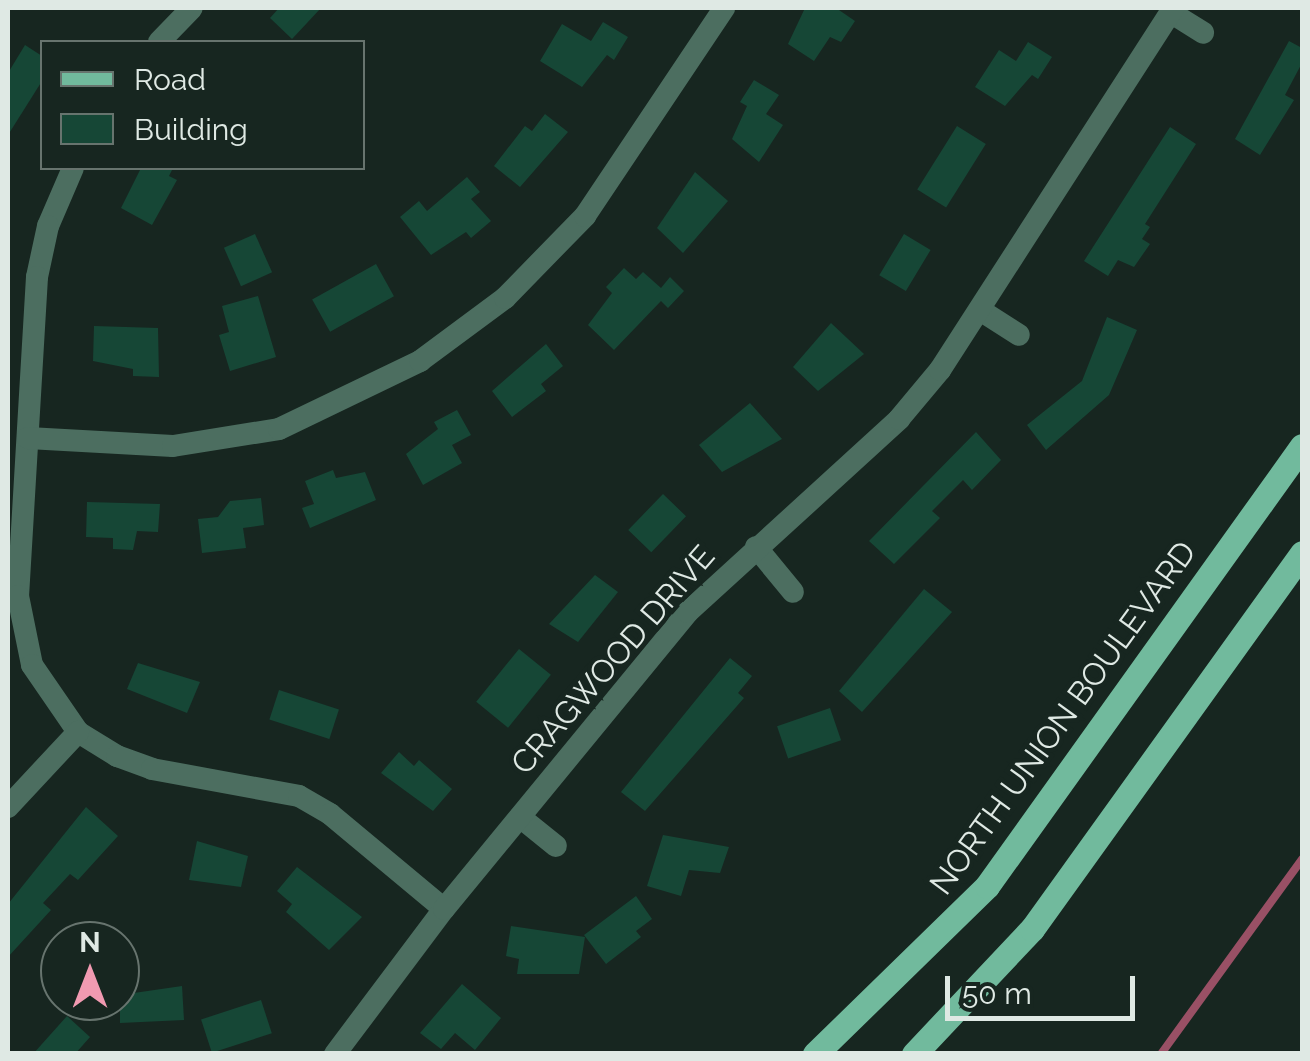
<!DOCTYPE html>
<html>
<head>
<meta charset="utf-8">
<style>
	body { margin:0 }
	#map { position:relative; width:1310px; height:1061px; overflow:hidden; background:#172620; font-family:Raleway,sans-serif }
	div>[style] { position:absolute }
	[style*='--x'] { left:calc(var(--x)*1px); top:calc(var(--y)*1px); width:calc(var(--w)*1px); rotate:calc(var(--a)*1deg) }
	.stream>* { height:8px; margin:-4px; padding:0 4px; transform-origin:4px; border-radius:4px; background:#995065 }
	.building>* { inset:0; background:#164736; transform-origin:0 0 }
	.minor>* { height:22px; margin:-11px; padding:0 11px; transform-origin:11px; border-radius:11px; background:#4c6e60 }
	.primary>* { height:25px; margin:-12.5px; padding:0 12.5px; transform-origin:12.5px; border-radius:12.5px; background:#71ba9d }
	span { translate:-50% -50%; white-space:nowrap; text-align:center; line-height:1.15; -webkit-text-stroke:9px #172620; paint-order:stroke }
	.street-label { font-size:32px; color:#dfe9e4 }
	.frame { position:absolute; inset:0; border:10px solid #dfe9e4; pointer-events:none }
	.legend { position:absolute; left:40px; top:40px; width:325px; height:130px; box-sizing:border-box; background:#172620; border:2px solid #67746e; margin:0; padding:12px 18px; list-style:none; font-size:30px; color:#dfe9e4 }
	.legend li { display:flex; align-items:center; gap:20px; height:50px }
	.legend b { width:50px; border:2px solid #67746e }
	.north { position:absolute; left:40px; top:921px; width:100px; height:100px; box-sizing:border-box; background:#172620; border:2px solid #67746e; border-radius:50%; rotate:0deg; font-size:28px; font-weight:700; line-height:40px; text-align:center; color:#dfe9e4 }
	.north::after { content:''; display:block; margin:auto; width:35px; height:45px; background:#f19ab1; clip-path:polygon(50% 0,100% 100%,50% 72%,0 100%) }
	.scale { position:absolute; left:945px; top:976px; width:190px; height:45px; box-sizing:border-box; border:5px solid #dfe9e4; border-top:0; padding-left:12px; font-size:30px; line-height:35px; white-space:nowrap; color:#dfe9e4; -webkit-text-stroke:8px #172620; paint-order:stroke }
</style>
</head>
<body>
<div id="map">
	<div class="stream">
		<div style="--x:1161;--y:1054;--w:241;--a:-54.1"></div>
	</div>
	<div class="building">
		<div style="clip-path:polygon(279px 8px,321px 8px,292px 39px,270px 18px)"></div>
		<div style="clip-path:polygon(805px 8px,836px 8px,855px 21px,841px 42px,830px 37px,814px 61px,788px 44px)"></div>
		<div style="clip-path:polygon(603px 22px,628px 37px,614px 60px,607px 55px,582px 87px,540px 61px,562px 24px,591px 41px)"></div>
		<div style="clip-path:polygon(1289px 41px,1302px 48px,1302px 63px,1285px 95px,1294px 100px,1260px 155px,1235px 139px)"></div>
		<div style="clip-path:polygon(1028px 42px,1052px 57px,1038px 79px,1032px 75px,1005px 106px,975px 87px,999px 50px,1016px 61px)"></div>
		<div style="clip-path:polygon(25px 45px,42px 56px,42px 81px,8px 135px,8px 73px)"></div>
		<div style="clip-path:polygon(754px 80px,779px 95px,766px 114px,783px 125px,759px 162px,732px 139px,747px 106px,740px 102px)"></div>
		<div style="clip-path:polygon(545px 114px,568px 132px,520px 187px,494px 166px,525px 126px,532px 131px)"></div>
		<div style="left:957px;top:126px;width:34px;height:75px;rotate:32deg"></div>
		<div style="clip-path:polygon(1170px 127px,1196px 144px,1145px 224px,1150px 227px,1142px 239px,1150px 244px,1134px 267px,1118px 260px,1108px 276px,1084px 261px)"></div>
		<div style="clip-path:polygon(141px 168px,173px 168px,169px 176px,177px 180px,152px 225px,121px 208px)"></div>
		<div style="clip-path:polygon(695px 172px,728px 201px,683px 253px,657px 228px)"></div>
		<div style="clip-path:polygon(467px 177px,480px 192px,471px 199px,491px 221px,471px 238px,466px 232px,431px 255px,400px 217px,419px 201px,427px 211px)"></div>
		<div style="left:255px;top:234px;width:42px;height:34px;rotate:66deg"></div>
		<div style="left:904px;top:234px;width:31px;height:48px;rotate:31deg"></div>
		<div style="left:376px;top:264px;width:37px;height:73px;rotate:61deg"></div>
		<div style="clip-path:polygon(624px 268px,636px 279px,643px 272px,661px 288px,670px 277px,684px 291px,668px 308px,661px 301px,614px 350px,588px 325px,612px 293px,606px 287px)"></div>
		<div style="clip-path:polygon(258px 296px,276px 357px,230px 371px,219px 335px,229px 332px,222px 306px)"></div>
		<div style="clip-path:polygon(1107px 317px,1137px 330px,1109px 395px,1046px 450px,1027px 425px,1082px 381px)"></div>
		<div style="clip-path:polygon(831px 323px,864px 354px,818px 391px,793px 367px)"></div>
		<div style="clip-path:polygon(94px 326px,158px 328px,159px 377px,133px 376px,133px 369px,93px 361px)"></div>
		<div style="clip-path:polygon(546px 344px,563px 366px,541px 384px,546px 391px,512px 417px,492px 391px)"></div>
		<div style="clip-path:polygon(750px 403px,782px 439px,722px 472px,699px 445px)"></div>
		<div style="clip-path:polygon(457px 410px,471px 435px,452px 445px,462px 463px,423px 485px,406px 454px,438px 429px,434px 422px)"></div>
		<div style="clip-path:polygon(976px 432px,1001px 460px,972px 490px,963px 480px,932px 511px,940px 518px,894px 564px,869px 541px)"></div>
		<div style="clip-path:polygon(333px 470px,336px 478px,365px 472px,376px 500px,310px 528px,302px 508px,314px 504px,305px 481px)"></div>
		<div style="left:663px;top:494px;width:32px;height:50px;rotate:44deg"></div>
		<div style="clip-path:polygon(261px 498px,264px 525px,243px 528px,246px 548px,202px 553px,198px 519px,218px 517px,230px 501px)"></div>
		<div style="clip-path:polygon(87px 502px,160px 504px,158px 532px,137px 531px,133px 550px,113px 549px,113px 538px,86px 537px)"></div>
		<div style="clip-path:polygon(595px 575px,618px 592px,578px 642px,549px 624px)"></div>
		<div style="clip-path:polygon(924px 589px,952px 612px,862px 712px,839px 691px)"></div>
		<div style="left:519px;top:649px;width:41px;height:68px;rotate:39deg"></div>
		<div style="clip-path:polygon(730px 658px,752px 676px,738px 693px,744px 698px,645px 811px,621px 792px)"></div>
		<div style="clip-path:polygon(138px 663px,200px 682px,187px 713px,127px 689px)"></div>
		<div style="left:279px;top:690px;width:63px;height:31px;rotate:18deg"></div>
		<div style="left:830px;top:708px;width:34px;height:56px;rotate:71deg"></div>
		<div style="clip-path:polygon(399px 752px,414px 766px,419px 760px,452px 789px,433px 811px,381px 773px)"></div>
		<div style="clip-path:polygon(86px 807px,118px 836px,78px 880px,70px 874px,43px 903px,51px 910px,8px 957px,8px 904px)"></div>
		<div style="clip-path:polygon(663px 835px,729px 847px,720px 873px,689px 870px,681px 896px,647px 886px)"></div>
		<div style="clip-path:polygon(197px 841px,248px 856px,241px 887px,189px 880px)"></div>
		<div style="clip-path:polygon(297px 867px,362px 917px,329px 950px,286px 912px,292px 904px,277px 891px)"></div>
		<div style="clip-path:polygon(636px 896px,652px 919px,636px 931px,641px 937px,606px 964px,584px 935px)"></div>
		<div style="clip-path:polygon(511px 926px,585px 937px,579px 974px,517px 974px,519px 959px,506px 956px)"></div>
		<div style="clip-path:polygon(462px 984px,501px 1018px,475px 1050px,455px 1033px,441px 1049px,420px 1033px)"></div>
		<div style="clip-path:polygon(182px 986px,184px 1020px,120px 1023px,120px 995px)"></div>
		<div style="left:261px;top:1000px;width:35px;height:63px;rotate:72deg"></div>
		<div style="clip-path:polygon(67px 1016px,90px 1037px,75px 1054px,33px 1054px)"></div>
	</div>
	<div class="minor">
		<div style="--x:1170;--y:12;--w:39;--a:32"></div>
		<div style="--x:159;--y:42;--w:47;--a:-45.9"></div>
		<div style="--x:73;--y:168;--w:63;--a:113.3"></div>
		<div style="--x:48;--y:226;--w:52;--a:102.2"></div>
		<div style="--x:37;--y:277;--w:320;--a:93.4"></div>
		<div style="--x:18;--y:596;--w:70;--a:78.5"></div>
		<div style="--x:32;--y:665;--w:81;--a:55.5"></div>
		<div style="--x:78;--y:732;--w:46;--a:31.6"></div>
		<div style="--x:117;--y:756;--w:37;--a:20"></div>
		<div style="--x:152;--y:769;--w:149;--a:10.4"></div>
		<div style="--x:299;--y:796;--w:36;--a:30"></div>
		<div style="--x:330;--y:814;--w:148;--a:39.8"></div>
		<div style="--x:980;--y:310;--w:46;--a:32.7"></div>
		<div style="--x:28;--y:438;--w:145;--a:3.2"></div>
		<div style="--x:173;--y:446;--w:107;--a:-9.1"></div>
		<div style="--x:279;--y:429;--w:157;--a:-25.7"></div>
		<div style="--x:420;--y:361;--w:106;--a:-36.5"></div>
		<div style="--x:505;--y:298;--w:115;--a:-45.7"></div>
		<div style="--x:585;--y:216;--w:250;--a:-56.2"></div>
		<div style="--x:756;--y:547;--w:58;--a:50.6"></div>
		<div style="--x:8;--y:807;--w:103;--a:-47"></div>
		<div style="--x:520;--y:817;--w:46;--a:38.9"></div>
		<div style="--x:335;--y:1054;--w:181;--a:-53.1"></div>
		<div style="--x:444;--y:909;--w:384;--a:-50.6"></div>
		<div style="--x:688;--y:612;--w:286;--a:-42.4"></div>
		<div style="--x:899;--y:419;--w:64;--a:-50.1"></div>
		<div style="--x:940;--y:370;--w:431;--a:-57.2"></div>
	</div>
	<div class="primary">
		<div style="--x:815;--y:1054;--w:240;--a:-44.3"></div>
		<div style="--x:987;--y:886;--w:541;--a:-54.4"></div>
		<div style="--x:914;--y:1054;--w:172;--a:-46.7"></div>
		<div style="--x:1032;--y:929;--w:463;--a:-54.3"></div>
	</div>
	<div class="street-label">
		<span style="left:613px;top:660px;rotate:-49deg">CRAGWOOD DRIVE</span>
		<span style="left:1063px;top:718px;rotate:-54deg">NORTH UNION BOULEVARD</span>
	</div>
	<div class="frame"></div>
	<ul class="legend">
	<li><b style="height:12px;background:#71ba9d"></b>Road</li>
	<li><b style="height:28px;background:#164736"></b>Building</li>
	</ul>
	<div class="north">N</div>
	<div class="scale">50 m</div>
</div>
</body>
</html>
